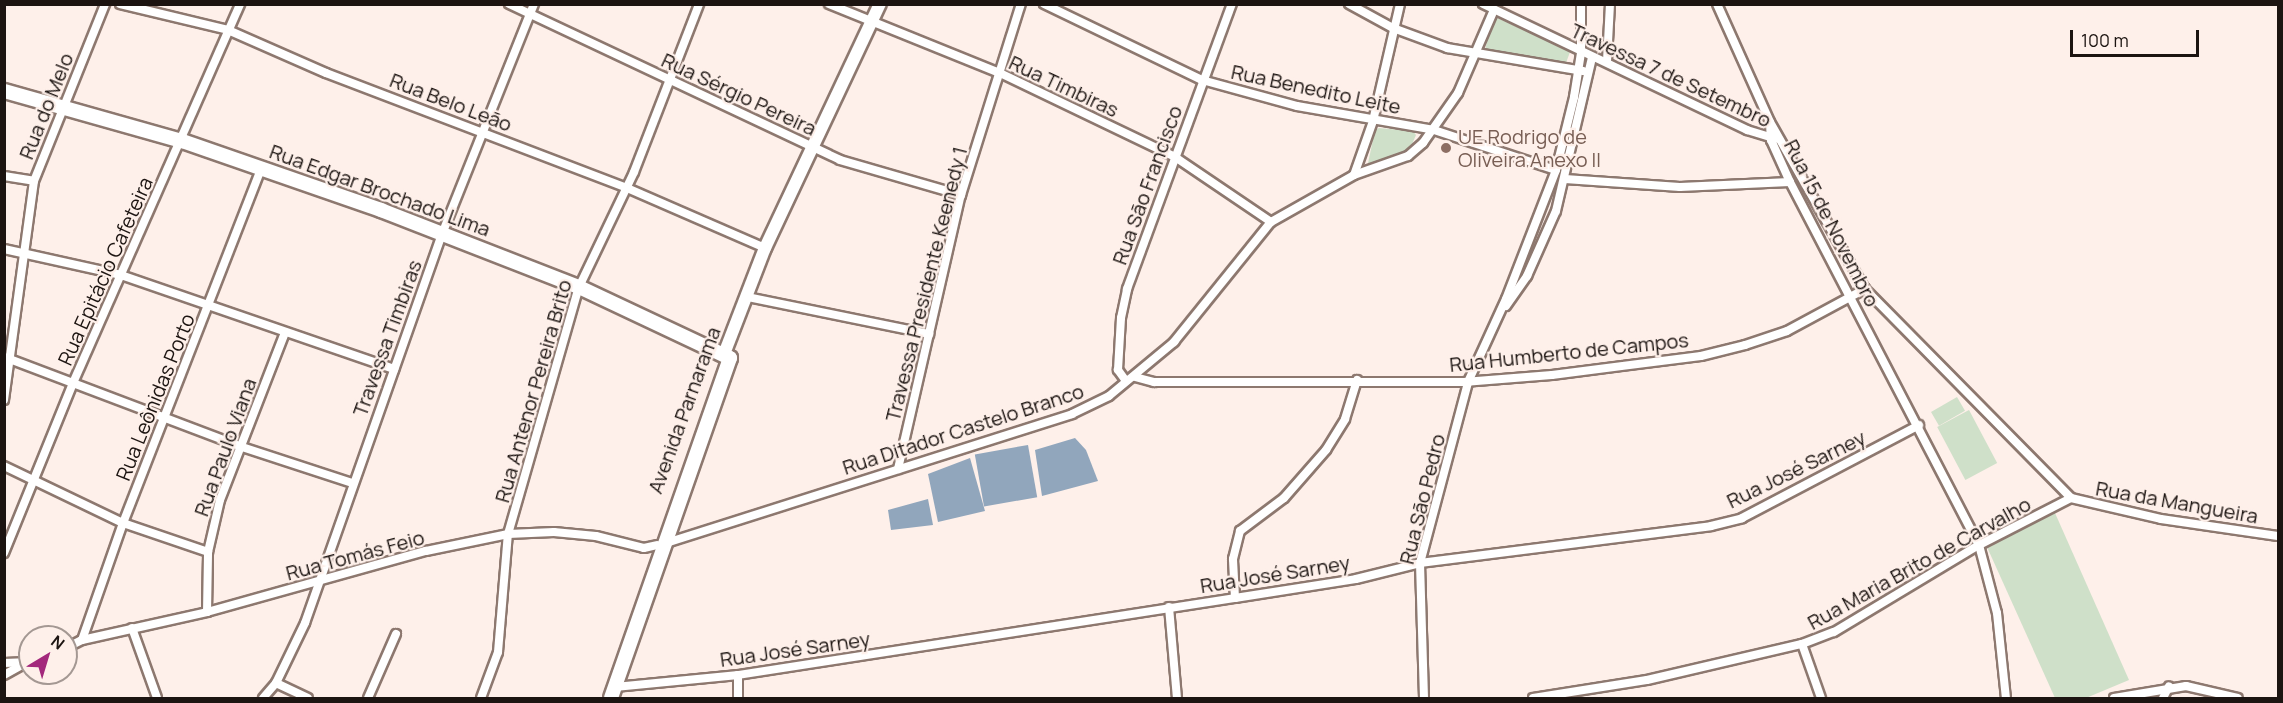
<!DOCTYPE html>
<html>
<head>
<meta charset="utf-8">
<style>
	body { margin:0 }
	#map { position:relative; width:2283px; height:703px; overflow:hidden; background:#fef0ea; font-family:Manrope,sans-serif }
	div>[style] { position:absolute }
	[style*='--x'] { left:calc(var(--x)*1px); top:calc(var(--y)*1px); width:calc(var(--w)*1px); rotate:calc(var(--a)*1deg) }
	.green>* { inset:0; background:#cfe0c9; transform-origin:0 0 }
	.water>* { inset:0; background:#91a6bc; transform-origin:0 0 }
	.roads { filter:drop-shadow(2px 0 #8d786f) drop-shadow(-2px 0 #8d786f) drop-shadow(0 2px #8d786f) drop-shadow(0 -2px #8d786f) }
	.street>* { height:8px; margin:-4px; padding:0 4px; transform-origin:4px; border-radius:4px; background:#fff }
	.secondary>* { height:12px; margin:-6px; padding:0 6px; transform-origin:6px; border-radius:6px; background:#fff }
	.primary>* { height:14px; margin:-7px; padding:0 7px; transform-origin:7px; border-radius:7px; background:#fff }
	.dots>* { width:16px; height:16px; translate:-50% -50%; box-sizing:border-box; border:3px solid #fef0ea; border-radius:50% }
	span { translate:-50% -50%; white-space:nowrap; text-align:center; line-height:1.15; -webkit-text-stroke:4.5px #fef0ea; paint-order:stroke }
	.street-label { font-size:20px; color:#1c1411 }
	.education-label { font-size:20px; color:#785e54 }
	.left { translate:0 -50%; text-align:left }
	.frame { position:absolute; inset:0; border:6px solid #1c1411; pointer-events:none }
	.north { position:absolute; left:18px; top:625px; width:60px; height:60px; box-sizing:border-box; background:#fef0ea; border:2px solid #a49893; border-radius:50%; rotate:38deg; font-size:16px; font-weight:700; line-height:24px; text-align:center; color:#1c1411 }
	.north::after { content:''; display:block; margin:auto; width:21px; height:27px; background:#a3287c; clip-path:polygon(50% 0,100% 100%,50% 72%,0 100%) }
	.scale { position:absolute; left:2070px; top:30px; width:129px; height:27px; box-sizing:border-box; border:3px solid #1c1411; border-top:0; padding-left:8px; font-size:18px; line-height:21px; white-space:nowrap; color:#1c1411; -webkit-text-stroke:4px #fef0ea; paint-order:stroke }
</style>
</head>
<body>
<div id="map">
	<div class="green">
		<div style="clip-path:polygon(1493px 16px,1566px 49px,1570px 52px,1566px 63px,1485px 50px)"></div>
		<div style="clip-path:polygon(1379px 128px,1413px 131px,1416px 135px,1410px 149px,1399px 157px,1367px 168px,1375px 130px)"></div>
		<div style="left:1957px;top:397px;width:16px;height:30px;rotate:60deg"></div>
		<div style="left:1969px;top:410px;width:60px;height:36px;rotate:62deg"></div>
		<div style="clip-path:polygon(2055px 513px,2129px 680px,2086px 698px,2055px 698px,1987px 547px)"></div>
	</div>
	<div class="water">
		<div style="clip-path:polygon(1075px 438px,1086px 450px,1098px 481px,1042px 496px,1035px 450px)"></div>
		<div style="left:1028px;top:445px;width:53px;height:54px;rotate:80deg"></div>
		<div style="clip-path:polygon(970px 458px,985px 511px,938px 522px,928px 474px)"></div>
		<div style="clip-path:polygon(928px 499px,933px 525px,891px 530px,888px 510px)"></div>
	</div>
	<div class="roads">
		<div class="street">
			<div style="--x:120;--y:4;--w:111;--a:13.5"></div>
			<div style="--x:228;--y:30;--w:107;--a:23.7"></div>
			<div style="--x:326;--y:73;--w:322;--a:20.9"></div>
			<div style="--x:627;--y:188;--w:150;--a:23.5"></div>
			<div style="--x:509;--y:4;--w:366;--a:25.2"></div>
			<div style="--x:840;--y:160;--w:126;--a:16.1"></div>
			<div style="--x:829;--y:4;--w:184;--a:22"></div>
			<div style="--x:1000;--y:73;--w:194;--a:25.6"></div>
			<div style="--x:1175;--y:157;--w:116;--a:34.1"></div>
			<div style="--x:1044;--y:4;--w:175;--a:25.7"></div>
			<div style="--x:1202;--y:80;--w:98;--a:15.3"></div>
			<div style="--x:1297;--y:106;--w:139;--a:9.9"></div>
			<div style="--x:1434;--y:130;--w:128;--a:18.2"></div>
			<div style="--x:1349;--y:4;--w:50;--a:28.6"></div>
			<div style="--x:1393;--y:28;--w:58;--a:20.3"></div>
			<div style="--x:1447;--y:48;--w:138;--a:9.6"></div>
			<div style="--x:1483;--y:4;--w:293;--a:25.5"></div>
			<div style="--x:1747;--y:130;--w:30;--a:17"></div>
			<div style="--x:1717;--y:4;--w:129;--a:65.8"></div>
			<div style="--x:1770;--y:122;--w:192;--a:60.4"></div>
			<div style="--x:1865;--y:289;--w:293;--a:45.4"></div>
			<div style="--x:2071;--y:498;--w:92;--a:13.1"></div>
			<div style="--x:2161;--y:519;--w:118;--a:8.3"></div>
			<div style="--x:1607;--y:61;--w:57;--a:-87"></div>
			<div style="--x:1770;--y:123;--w:17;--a:87"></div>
			<div style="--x:1771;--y:140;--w:46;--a:65.7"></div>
			<div style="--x:1790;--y:182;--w:409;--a:62.5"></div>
			<div style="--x:1979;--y:545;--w:70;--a:75.2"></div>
			<div style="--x:1997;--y:613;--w:85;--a:84"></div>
			<div style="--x:1354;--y:175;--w:57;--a:-70.6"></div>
			<div style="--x:1373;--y:121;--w:120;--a:-77"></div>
			<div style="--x:4;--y:176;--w:30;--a:9"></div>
			<div style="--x:1565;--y:179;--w:115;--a:4"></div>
			<div style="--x:1680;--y:187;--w:110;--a:-2.6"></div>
			<div style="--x:4;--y:249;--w:120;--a:12.5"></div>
			<div style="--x:121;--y:275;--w:289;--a:19"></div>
			<div style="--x:752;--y:298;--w:181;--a:11.5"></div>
			<div style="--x:1506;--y:306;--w:37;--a:-55"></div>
			<div style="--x:1527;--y:276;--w:71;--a:-66"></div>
			<div style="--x:1556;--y:211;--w:158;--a:-76.8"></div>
			<div style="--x:4;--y:357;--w:254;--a:20.7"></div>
			<div style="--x:242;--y:447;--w:116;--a:18.1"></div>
			<div style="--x:1135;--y:377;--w:20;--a:15"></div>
			<div style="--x:1154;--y:382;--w:310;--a:0"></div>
			<div style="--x:1464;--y:382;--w:88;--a:-4.5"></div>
			<div style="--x:1552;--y:375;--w:150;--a:-7.3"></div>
			<div style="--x:1701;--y:356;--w:45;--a:-14"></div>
			<div style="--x:1745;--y:345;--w:44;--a:-18.4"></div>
			<div style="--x:1787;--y:331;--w:89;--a:-28.3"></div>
			<div style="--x:1126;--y:381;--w:14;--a:-126"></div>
			<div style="--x:1118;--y:370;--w:52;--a:-86.7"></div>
			<div style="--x:1121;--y:318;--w:30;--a:-78"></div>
			<div style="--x:1127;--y:289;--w:304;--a:-69.8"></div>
			<div style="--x:4;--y:400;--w:221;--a:-82.2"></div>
			<div style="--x:34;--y:181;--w:191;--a:-68.1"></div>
			<div style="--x:4;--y:466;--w:132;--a:25.6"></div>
			<div style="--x:123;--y:523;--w:90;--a:18.8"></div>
			<div style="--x:898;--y:469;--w:281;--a:-77.1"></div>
			<div style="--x:961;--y:195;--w:200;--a:-72.6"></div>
			<div style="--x:666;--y:543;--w:426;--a:-17.6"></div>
			<div style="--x:1072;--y:414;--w:41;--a:-25.9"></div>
			<div style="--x:1109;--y:396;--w:85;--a:-39.7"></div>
			<div style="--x:1174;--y:342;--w:154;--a:-51.1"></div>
			<div style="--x:1271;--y:222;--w:95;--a:-29.5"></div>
			<div style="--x:1354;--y:175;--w:57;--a:-19.4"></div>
			<div style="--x:1408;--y:156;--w:20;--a:-41"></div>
			<div style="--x:1423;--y:143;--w:61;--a:-55"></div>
			<div style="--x:1458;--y:93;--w:90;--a:-66.6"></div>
			<div style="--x:4;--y:553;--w:183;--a:-67.9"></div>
			<div style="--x:73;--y:383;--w:414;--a:-66.2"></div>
			<div style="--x:1235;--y:598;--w:39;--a:-93"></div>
			<div style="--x:1233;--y:559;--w:29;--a:-76"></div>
			<div style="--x:1240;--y:531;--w:55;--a:-36.9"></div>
			<div style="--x:1284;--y:498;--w:64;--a:-48.8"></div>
			<div style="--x:1326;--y:450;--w:36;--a:-58"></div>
			<div style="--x:1345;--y:419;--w:41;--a:-72.9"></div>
			<div style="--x:1169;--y:607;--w:91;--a:85"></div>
			<div style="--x:207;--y:612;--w:60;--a:-89"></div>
			<div style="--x:208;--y:552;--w:53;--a:-77"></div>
			<div style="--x:220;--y:500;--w:180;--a:-68.8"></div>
			<div style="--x:132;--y:628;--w:74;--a:70.3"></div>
			<div style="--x:82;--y:640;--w:124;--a:-70.7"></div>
			<div style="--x:123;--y:523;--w:382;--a:-68.7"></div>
			<div style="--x:1802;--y:644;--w:57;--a:70.6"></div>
			<div style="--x:66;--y:648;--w:18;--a:-27"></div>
			<div style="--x:82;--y:640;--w:128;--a:-12.6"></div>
			<div style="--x:207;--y:612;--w:227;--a:-15.6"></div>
			<div style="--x:426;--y:551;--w:84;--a:-11.7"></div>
			<div style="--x:508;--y:534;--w:46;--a:-2.5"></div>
			<div style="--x:554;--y:532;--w:42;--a:5.4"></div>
			<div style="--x:596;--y:536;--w:49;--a:14"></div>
			<div style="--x:644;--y:548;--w:13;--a:-13"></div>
			<div style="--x:4;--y:663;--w:26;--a:-2"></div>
			<div style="--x:4;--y:675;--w:21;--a:-29"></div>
			<div style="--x:738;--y:675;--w:23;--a:90"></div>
			<div style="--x:276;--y:683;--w:35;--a:25"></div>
			<div style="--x:615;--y:687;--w:124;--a:-5.6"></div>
			<div style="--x:738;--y:675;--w:503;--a:-8.81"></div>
			<div style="--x:1235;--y:598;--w:122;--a:-8.9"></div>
			<div style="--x:1356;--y:579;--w:66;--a:-14"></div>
			<div style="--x:1420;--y:563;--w:293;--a:-7.2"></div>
			<div style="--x:1711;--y:526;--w:32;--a:-14"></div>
			<div style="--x:1742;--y:518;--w:200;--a:-27.7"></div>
			<div style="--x:263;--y:698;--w:20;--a:-49"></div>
			<div style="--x:276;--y:683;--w:67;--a:-64.2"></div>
			<div style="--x:305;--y:623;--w:412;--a:-70.6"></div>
			<div style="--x:442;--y:234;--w:248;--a:-68.2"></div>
			<div style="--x:368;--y:698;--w:70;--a:-66.4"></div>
			<div style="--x:481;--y:698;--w:49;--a:-69.7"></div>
			<div style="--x:498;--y:652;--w:118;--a:-85.2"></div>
			<div style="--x:508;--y:534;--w:257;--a:-74"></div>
			<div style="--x:579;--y:287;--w:127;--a:-64.4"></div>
			<div style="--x:634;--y:172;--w:180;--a:-68.8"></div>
			<div style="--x:1424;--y:698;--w:135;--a:-91.7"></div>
			<div style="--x:1420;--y:563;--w:187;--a:-75.1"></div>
			<div style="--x:1468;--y:382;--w:91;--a:-65.4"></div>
			<div style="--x:1506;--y:299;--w:138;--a:-68.8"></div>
			<div style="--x:1556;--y:170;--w:75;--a:-76.1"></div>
			<div style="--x:1574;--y:97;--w:45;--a:-81"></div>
			<div style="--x:1581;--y:53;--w:49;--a:-90"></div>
			<div style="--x:1533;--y:698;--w:115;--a:-9"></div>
			<div style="--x:1647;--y:680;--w:159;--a:-13.1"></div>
			<div style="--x:1802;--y:644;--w:34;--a:-21"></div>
			<div style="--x:1834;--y:632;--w:169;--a:-31"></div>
			<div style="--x:1979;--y:545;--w:103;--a:-27.1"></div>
			<div style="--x:2114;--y:698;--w:73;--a:-9.5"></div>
			<div style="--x:2186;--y:686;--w:53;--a:13"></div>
			<div style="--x:2163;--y:698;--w:13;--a:-63"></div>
		</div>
		<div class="secondary">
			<div style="--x:724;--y:354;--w:114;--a:-68.9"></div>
			<div style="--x:765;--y:248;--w:270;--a:-64.8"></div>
		</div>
		<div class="primary">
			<div style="--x:4;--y:91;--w:185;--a:15.7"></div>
			<div style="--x:182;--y:141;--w:211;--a:19.1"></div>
			<div style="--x:381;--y:210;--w:212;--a:21.3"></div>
			<div style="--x:579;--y:287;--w:167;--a:25.2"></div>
			<div style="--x:730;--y:358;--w:360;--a:109.3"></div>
		</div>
	</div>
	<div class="dots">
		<div style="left:1446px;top:148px;background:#8d6e63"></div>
	</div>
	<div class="street-label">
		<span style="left:1671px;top:75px;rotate:25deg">Travessa 7 de Setembro</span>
		<span style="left:1064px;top:86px;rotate:25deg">Rua Timbiras</span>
		<span style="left:1316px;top:89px;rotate:12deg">Rua Benedito Leite</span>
		<span style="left:739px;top:94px;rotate:25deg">Rua Sérgio Pereira</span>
		<span style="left:451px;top:102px;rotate:21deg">Rua Belo Leão</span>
		<span style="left:46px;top:106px;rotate:-68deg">Rua do Melo</span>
		<span style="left:1147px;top:185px;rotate:-70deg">Rua São Francisco</span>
		<span style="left:380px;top:190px;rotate:20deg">Rua Edgar Brochado Lima</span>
		<span style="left:1832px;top:223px;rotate:63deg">Rua 15 de Novembro</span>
		<span style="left:105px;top:271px;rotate:-66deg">Rua Epitácio Cafeteira</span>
		<span style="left:926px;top:284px;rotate:-76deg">Travessa Presidente Keenedy 1</span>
		<span style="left:387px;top:338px;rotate:-70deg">Travessa Timbiras</span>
		<span style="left:1569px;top:352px;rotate:-6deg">Rua Humberto de Campos</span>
		<span style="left:533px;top:391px;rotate:-74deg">Rua Antenor Pereira Brito</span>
		<span style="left:155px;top:397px;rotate:-68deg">Rua Leônidas Porto</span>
		<span style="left:684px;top:410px;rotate:-70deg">Avenida Parnarama</span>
		<span style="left:963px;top:429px;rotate:-18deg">Rua Ditador Castelo Branco</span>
		<span style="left:225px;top:447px;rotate:-70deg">Rua Paulo Viana</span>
		<span style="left:1796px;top:469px;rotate:-26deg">Rua José Sarney</span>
		<span style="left:1422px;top:499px;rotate:-76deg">Rua São Pedro</span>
		<span style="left:2177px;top:502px;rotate:10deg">Rua da Mangueira</span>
		<span style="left:355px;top:555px;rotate:-15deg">Rua Tomás Feio</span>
		<span style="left:1919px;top:563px;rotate:-29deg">Rua Maria Brito de Carvalho</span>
		<span style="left:1275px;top:574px;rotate:-9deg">Rua José Sarney</span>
		<span style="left:795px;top:649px;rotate:-8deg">Rua José Sarney</span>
	</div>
	<div class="education-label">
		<span class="left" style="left:1458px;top:148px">UE Rodrigo de<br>Oliveira Anexo II</span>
	</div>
	<div class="frame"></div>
	<div class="north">N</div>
	<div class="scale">100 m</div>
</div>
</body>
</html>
